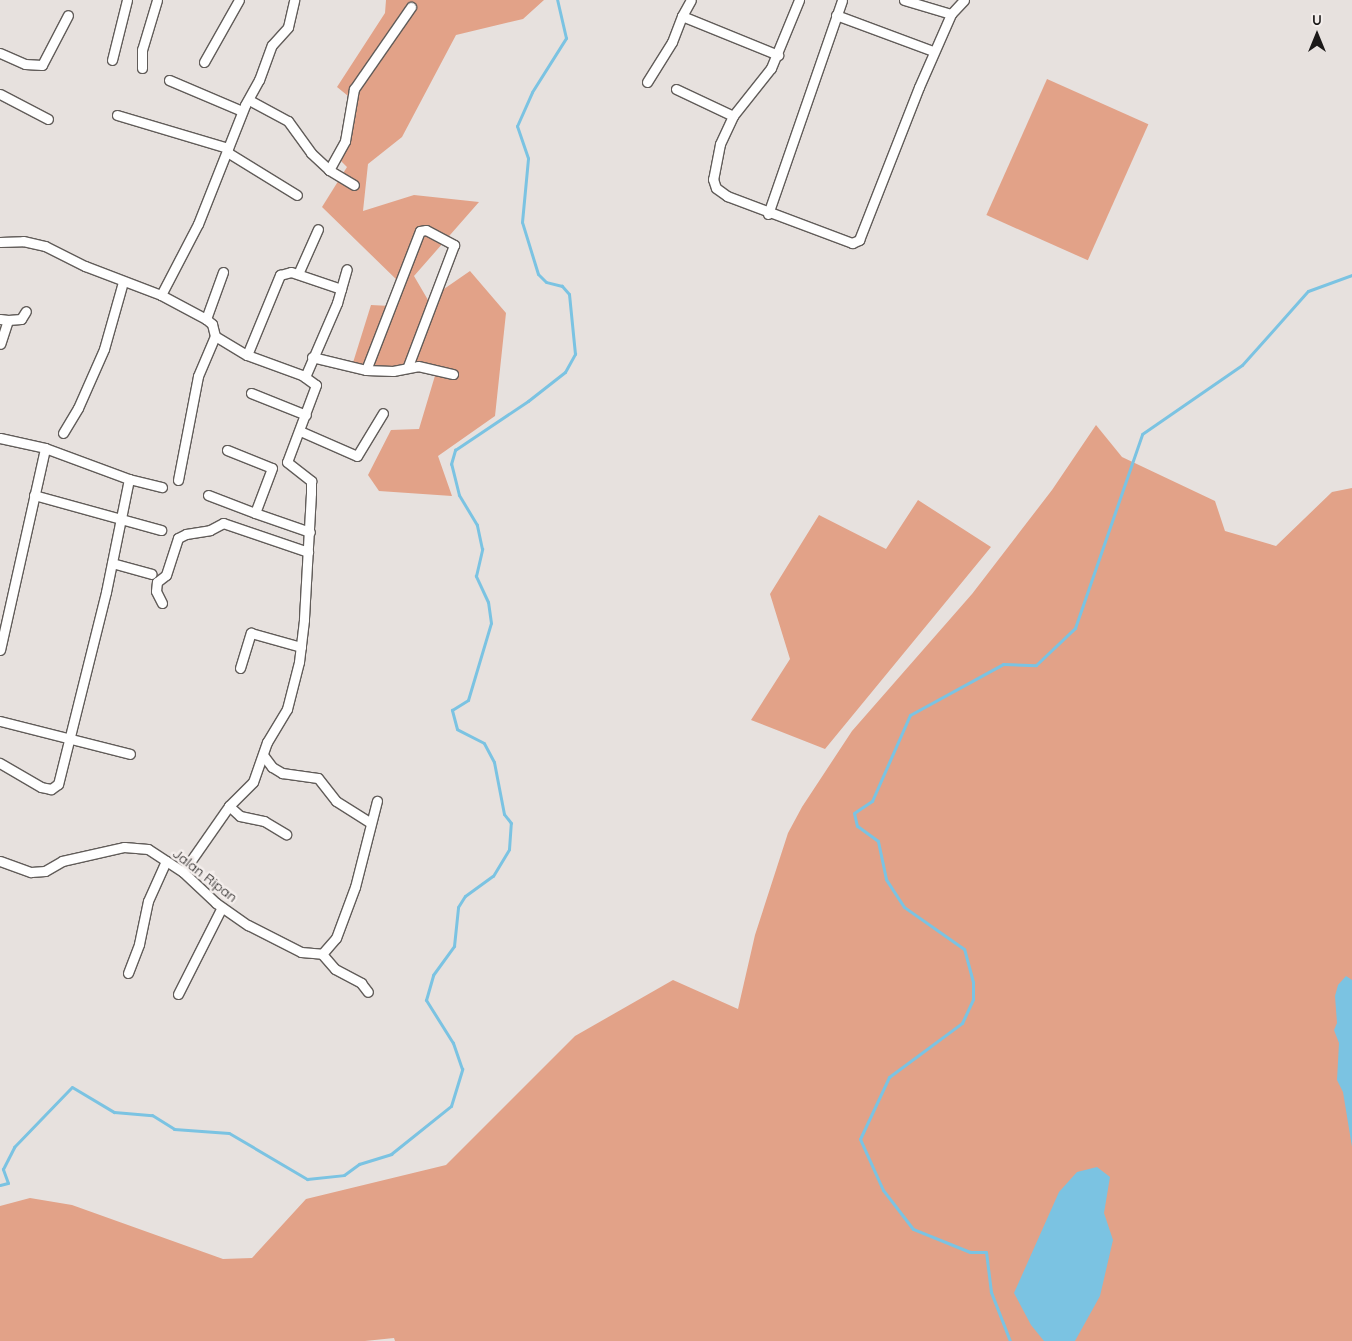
<!DOCTYPE html>
<html>
<head>
<meta charset="utf-8">
<style>
	body { margin:0 }
	#map { position:relative; width:1352px; height:1341px; overflow:hidden; background:#e7e1de; font-family:Quicksand,sans-serif }
	div>[style] { position:absolute }
	[style*='--x'] { left:calc(var(--x)*1px); top:calc(var(--y)*1px); width:calc(var(--w)*1px); rotate:calc(var(--a)*1deg) }
	.green>* { inset:0; background:#e2a288; transform-origin:0 0 }
	.water>* { inset:0; background:#7bc3e2 }
	.stream>* { height:3px; margin:-1.5px; padding:0 1.5px; transform-origin:1.5px; border-radius:1.5px; background:#7bc3e2 }
	.roads { filter:drop-shadow(1px 0 #615c59) drop-shadow(-1px 0 #615c59) drop-shadow(0 1px #615c59) drop-shadow(0 -1px #615c59) }
	.minor>* { height:9px; margin:-4.5px; padding:0 4.5px; transform-origin:4.5px; border-radius:4.5px; background:#fff }
	span { translate:-50% -50%; white-space:nowrap; text-align:center; line-height:1.15; -webkit-text-stroke:5px #f4eeec; paint-order:stroke }
	.street-label { font-size:14px; color:#1b1918 }
	.north { position:absolute; left:1292px; top:10px; width:50px; height:50px; -webkit-text-stroke:4px #f4eeec; paint-order:stroke; rotate:0deg; font-size:14px; font-weight:700; line-height:20px; text-align:center; color:#1b1918 }
	.north::after { content:''; display:block; margin:auto; width:18px; height:22px; background:#1b1918; clip-path:polygon(50% 0,100% 100%,50% 72%,0 100%) }
</style>
</head>
<body>
<div id="map">
	<div class="green">
		<div style="clip-path:polygon(386px 0,544px 0,523px 19px,456px 35px,402px 137px,368px 164px,363px 211px,414px 195px,479px 202px,414px 276px,428px 300px,470px 271px,506px 313px,495px 416px,438px 456px,452px 496px,379px 491px,368px 475px,391px 430px,419px 429px,437px 369px,415px 373px,351px 369px,371px 305px,390px 306px,400px 283px,322px 207px,347px 167px,334px 154px,358px 104px,337px 87px,385px 13px)"></div>
		<div style="left:1047px;top:79px;width:111px;height:149px;rotate:24deg"></div>
		<div style="clip-path:polygon(1096px 425px,1122px 457px,1215px 501px,1225px 531px,1276px 546px,1332px 492px,1352px 488px,1352px 1341px,395px 1341px,394px 1338px,365px 1341px,0 1341px,0 1206px,30px 1198px,72px 1205px,223px 1259px,252px 1258px,306px 1199px,446px 1165px,575px 1036px,673px 980px,738px 1009px,755px 935px,788px 833px,802px 807px,852px 731px,972px 594px,1052px 490px)"></div>
		<div style="clip-path:polygon(918px 500px,991px 547px,825px 749px,751px 720px,790px 659px,770px 594px,819px 515px,886px 549px)"></div>
	</div>
	<div class="water">
		<div style="clip-path:polygon(1346px 976px,1352px 980px,1352px 1147px,1343px 1092px,1337px 1080px,1339px 1043px,1334px 1030px,1337px 1023px,1335px 996px,1338px 985px)"></div>
		<div style="clip-path:polygon(1097px 1167px,1110px 1177px,1104px 1213px,1113px 1240px,1100px 1296px,1075px 1341px,1044px 1341px,1031px 1325px,1014px 1293px,1059px 1192px,1077px 1172px)"></div>
	</div>
	<div class="stream">
		<div style="--x:0;--y:1185;--w:8;--a:-14"></div>
		<div style="--x:8;--y:1183;--w:15;--a:-110"></div>
		<div style="--x:3;--y:1169;--w:25;--a:-63"></div>
		<div style="--x:14;--y:1147;--w:83;--a:-46"></div>
		<div style="--x:72;--y:1087;--w:49;--a:30.8"></div>
		<div style="--x:114;--y:1112;--w:38;--a:5"></div>
		<div style="--x:152;--y:1115;--w:26;--a:32"></div>
		<div style="--x:174;--y:1129;--w:55;--a:4.2"></div>
		<div style="--x:229;--y:1133;--w:91;--a:30.5"></div>
		<div style="--x:307;--y:1179;--w:37;--a:-6"></div>
		<div style="--x:344;--y:1175;--w:19;--a:-36"></div>
		<div style="--x:359;--y:1164;--w:34;--a:-17"></div>
		<div style="--x:391;--y:1154;--w:77;--a:-38.7"></div>
		<div style="--x:451;--y:1106;--w:39;--a:-73"></div>
		<div style="--x:462;--y:1069;--w:28;--a:-109"></div>
		<div style="--x:453;--y:1043;--w:51;--a:-122.1"></div>
		<div style="--x:426;--y:1000;--w:26;--a:-74"></div>
		<div style="--x:433;--y:975;--w:36;--a:-54"></div>
		<div style="--x:454;--y:946;--w:39;--a:-84"></div>
		<div style="--x:458;--y:907;--w:13;--a:-58"></div>
		<div style="--x:465;--y:896;--w:34;--a:-36"></div>
		<div style="--x:493;--y:876;--w:31;--a:-59"></div>
		<div style="--x:509;--y:849;--w:26;--a:-86"></div>
		<div style="--x:511;--y:823;--w:11;--a:-128"></div>
		<div style="--x:504;--y:814;--w:53;--a:-100.9"></div>
		<div style="--x:494;--y:762;--w:21;--a:-118"></div>
		<div style="--x:484;--y:743;--w:30;--a:-153"></div>
		<div style="--x:457;--y:729;--w:20;--a:-105"></div>
		<div style="--x:452;--y:710;--w:19;--a:-32"></div>
		<div style="--x:468;--y:700;--w:80;--a:-73.4"></div>
		<div style="--x:491;--y:623;--w:21;--a:-98"></div>
		<div style="--x:488;--y:602;--w:29;--a:-115"></div>
		<div style="--x:476;--y:576;--w:28;--a:-77"></div>
		<div style="--x:482;--y:549;--w:25;--a:-102"></div>
		<div style="--x:477;--y:525;--w:35;--a:-121"></div>
		<div style="--x:459;--y:495;--w:32;--a:-104"></div>
		<div style="--x:451;--y:464;--w:15;--a:-74"></div>
		<div style="--x:455;--y:450;--w:88;--a:-33.9"></div>
		<div style="--x:528;--y:401;--w:47;--a:-38.1"></div>
		<div style="--x:565;--y:372;--w:21;--a:-61"></div>
		<div style="--x:575;--y:354;--w:60;--a:-95.7"></div>
		<div style="--x:569;--y:294;--w:11;--a:-131"></div>
		<div style="--x:562;--y:286;--w:16;--a:-166"></div>
		<div style="--x:546;--y:282;--w:11;--a:-135"></div>
		<div style="--x:538;--y:274;--w:54;--a:-107.1"></div>
		<div style="--x:522;--y:222;--w:64;--a:-84.6"></div>
		<div style="--x:528;--y:158;--w:34;--a:-109"></div>
		<div style="--x:517;--y:126;--w:37;--a:-66"></div>
		<div style="--x:532;--y:92;--w:64;--a:-57.8"></div>
		<div style="--x:566;--y:38;--w:39;--a:-103"></div>
		<div style="--x:1010;--y:1341;--w:53;--a:-111.2"></div>
		<div style="--x:991;--y:1292;--w:40;--a:-97.1"></div>
		<div style="--x:986;--y:1252;--w:16;--a:180"></div>
		<div style="--x:970;--y:1252;--w:61;--a:-158"></div>
		<div style="--x:913;--y:1229;--w:49;--a:-127.6"></div>
		<div style="--x:883;--y:1190;--w:56;--a:-114.3"></div>
		<div style="--x:860;--y:1139;--w:68;--a:-64.9"></div>
		<div style="--x:889;--y:1077;--w:91;--a:-36.5"></div>
		<div style="--x:962;--y:1023;--w:26;--a:-65"></div>
		<div style="--x:973;--y:999;--w:17;--a:-90"></div>
		<div style="--x:973;--y:982;--w:34;--a:-105"></div>
		<div style="--x:964;--y:949;--w:73;--a:-145"></div>
		<div style="--x:904;--y:907;--w:33;--a:-123"></div>
		<div style="--x:886;--y:879;--w:39;--a:-102"></div>
		<div style="--x:878;--y:841;--w:26;--a:-144"></div>
		<div style="--x:857;--y:826;--w:13;--a:-103"></div>
		<div style="--x:854;--y:813;--w:22;--a:-34"></div>
		<div style="--x:872;--y:801;--w:94;--a:-66.2"></div>
		<div style="--x:910;--y:715;--w:106;--a:-28.7"></div>
		<div style="--x:1003;--y:664;--w:33;--a:2"></div>
		<div style="--x:1036;--y:665;--w:54;--a:-43.5"></div>
		<div style="--x:1075;--y:628;--w:205;--a:-70.9"></div>
		<div style="--x:1142;--y:434;--w:121;--a:-34.6"></div>
		<div style="--x:1242;--y:365;--w:99;--a:-48.3"></div>
		<div style="--x:1308;--y:291;--w:47;--a:-20"></div>
	</div>
	<div class="roads">
		<div class="minor">
			<div style="--x:799;--y:0;--w:74;--a:112.4"></div>
			<div style="--x:771;--y:68;--w:61;--a:128.4"></div>
			<div style="--x:733;--y:116;--w:31;--a:115"></div>
			<div style="--x:720;--y:144;--w:36;--a:101"></div>
			<div style="--x:713;--y:179;--w:9;--a:72"></div>
			<div style="--x:716;--y:188;--w:14;--a:36"></div>
			<div style="--x:727;--y:196;--w:134;--a:20.6"></div>
			<div style="--x:852;--y:243;--w:8;--a:-23"></div>
			<div style="--x:859;--y:240;--w:164;--a:-68.6"></div>
			<div style="--x:919;--y:87;--w:80;--a:-66.3"></div>
			<div style="--x:904;--y:0;--w:49;--a:16.6"></div>
			<div style="--x:951;--y:14;--w:19;--a:-47"></div>
			<div style="--x:836;--y:15;--w:103;--a:20.4"></div>
			<div style="--x:682;--y:16;--w:18;--a:-61"></div>
			<div style="--x:0;--y:53;--w:27;--a:24"></div>
			<div style="--x:25;--y:64;--w:17;--a:3"></div>
			<div style="--x:42;--y:65;--w:56;--a:-62.5"></div>
			<div style="--x:112;--y:60;--w:62;--a:-76"></div>
			<div style="--x:204;--y:62;--w:71;--a:-60.6"></div>
			<div style="--x:142;--y:68;--w:18;--a:-90"></div>
			<div style="--x:142;--y:50;--w:52;--a:-73.3"></div>
			<div style="--x:169;--y:80;--w:79;--a:23"></div>
			<div style="--x:647;--y:82;--w:47;--a:-58"></div>
			<div style="--x:672;--y:42;--w:28;--a:-69"></div>
			<div style="--x:682;--y:16;--w:104;--a:22.1"></div>
			<div style="--x:676;--y:89;--w:63;--a:25.3"></div>
			<div style="--x:0;--y:94;--w:54;--a:27.5"></div>
			<div style="--x:249;--y:100;--w:44;--a:28.3"></div>
			<div style="--x:288;--y:121;--w:39;--a:54"></div>
			<div style="--x:311;--y:153;--w:25;--a:43"></div>
			<div style="--x:329;--y:170;--w:33;--a:-61"></div>
			<div style="--x:345;--y:141;--w:53;--a:-80.2"></div>
			<div style="--x:354;--y:89;--w:100;--a:-55.2"></div>
			<div style="--x:117;--y:115;--w:116;--a:16.6"></div>
			<div style="--x:227;--y:152;--w:82;--a:31.6"></div>
			<div style="--x:329;--y:170;--w:29;--a:31"></div>
			<div style="--x:768;--y:214;--w:226;--a:-70.9"></div>
			<div style="--x:0;--y:242;--w:23;--a:-2"></div>
			<div style="--x:23;--y:241;--w:23;--a:13"></div>
			<div style="--x:45;--y:246;--w:45;--a:26.6"></div>
			<div style="--x:85;--y:266;--w:81;--a:20.9"></div>
			<div style="--x:161;--y:295;--w:51;--a:28.1"></div>
			<div style="--x:206;--y:319;--w:8;--a:40"></div>
			<div style="--x:212;--y:324;--w:12;--a:76"></div>
			<div style="--x:215;--y:336;--w:37;--a:31"></div>
			<div style="--x:247;--y:355;--w:59;--a:20"></div>
			<div style="--x:302;--y:375;--w:17;--a:36"></div>
			<div style="--x:316;--y:385;--w:82;--a:110.6"></div>
			<div style="--x:287;--y:462;--w:31;--a:38"></div>
			<div style="--x:311;--y:481;--w:12;--a:90"></div>
			<div style="--x:311;--y:493;--w:127;--a:93.2"></div>
			<div style="--x:304;--y:620;--w:42;--a:96.8"></div>
			<div style="--x:299;--y:662;--w:49;--a:104.3"></div>
			<div style="--x:287;--y:709;--w:39;--a:121"></div>
			<div style="--x:267;--y:742;--w:42;--a:109.3"></div>
			<div style="--x:253;--y:782;--w:34;--a:135"></div>
			<div style="--x:229;--y:806;--w:80;--a:124.9"></div>
			<div style="--x:298;--y:274;--w:49;--a:-66"></div>
			<div style="--x:161;--y:295;--w:80;--a:-62.5"></div>
			<div style="--x:198;--y:224;--w:128;--a:-68.4"></div>
			<div style="--x:245;--y:105;--w:29;--a:-61"></div>
			<div style="--x:259;--y:80;--w:37;--a:-70"></div>
			<div style="--x:272;--y:45;--w:24;--a:-48"></div>
			<div style="--x:288;--y:27;--w:28;--a:-77"></div>
			<div style="--x:0;--y:319;--w:8;--a:7"></div>
			<div style="--x:8;--y:320;--w:25;--a:108"></div>
			<div style="--x:206;--y:319;--w:50;--a:-70.1"></div>
			<div style="--x:8;--y:320;--w:13;--a:-4"></div>
			<div style="--x:21;--y:319;--w:9;--a:-58"></div>
			<div style="--x:247;--y:355;--w:87;--a:-67.6"></div>
			<div style="--x:280;--y:275;--w:11;--a:-15"></div>
			<div style="--x:291;--y:272;--w:53;--a:18.8"></div>
			<div style="--x:312;--y:357;--w:56;--a:13.5"></div>
			<div style="--x:366;--y:370;--w:149;--a:-68.8"></div>
			<div style="--x:420;--y:231;--w:6;--a:-9"></div>
			<div style="--x:426;--y:230;--w:32;--a:28"></div>
			<div style="--x:454;--y:245;--w:129;--a:110.8"></div>
			<div style="--x:366;--y:370;--w:27;--a:2"></div>
			<div style="--x:393;--y:371;--w:25;--a:-11"></div>
			<div style="--x:418;--y:366;--w:36;--a:13"></div>
			<div style="--x:305;--y:377;--w:81;--a:-66.6"></div>
			<div style="--x:337;--y:303;--w:35;--a:-74"></div>
			<div style="--x:251;--y:393;--w:59;--a:21.8"></div>
			<div style="--x:300;--y:431;--w:62;--a:23.7"></div>
			<div style="--x:357;--y:456;--w:50;--a:-58.8"></div>
			<div style="--x:63;--y:433;--w:29;--a:-59"></div>
			<div style="--x:78;--y:408;--w:64;--a:-66.2"></div>
			<div style="--x:104;--y:349;--w:70;--a:-74.2"></div>
			<div style="--x:0;--y:438;--w:46;--a:12.5"></div>
			<div style="--x:45;--y:448;--w:90;--a:20.3"></div>
			<div style="--x:129;--y:479;--w:115;--a:101.5"></div>
			<div style="--x:106;--y:592;--w:198;--a:104"></div>
			<div style="--x:58;--y:784;--w:9;--a:144"></div>
			<div style="--x:51;--y:789;--w:10;--a:-169"></div>
			<div style="--x:41;--y:787;--w:48;--a:-149.7"></div>
			<div style="--x:227;--y:450;--w:48;--a:21.8"></div>
			<div style="--x:272;--y:468;--w:48;--a:110.7"></div>
			<div style="--x:255;--y:513;--w:58;--a:19.1"></div>
			<div style="--x:129;--y:479;--w:34;--a:14"></div>
			<div style="--x:178;--y:480;--w:106;--a:-79.1"></div>
			<div style="--x:198;--y:376;--w:43;--a:-67"></div>
			<div style="--x:34;--y:495;--w:132;--a:15.4"></div>
			<div style="--x:208;--y:495;--w:50;--a:21"></div>
			<div style="--x:112;--y:563;--w:41;--a:15.4"></div>
			<div style="--x:162;--y:603;--w:13;--a:-117"></div>
			<div style="--x:156;--y:591;--w:9;--a:-84"></div>
			<div style="--x:157;--y:582;--w:11;--a:-38"></div>
			<div style="--x:166;--y:575;--w:39;--a:-72"></div>
			<div style="--x:178;--y:538;--w:9;--a:-27"></div>
			<div style="--x:186;--y:534;--w:24;--a:-9"></div>
			<div style="--x:210;--y:530;--w:15;--a:-28"></div>
			<div style="--x:223;--y:523;--w:90;--a:18.8"></div>
			<div style="--x:0;--y:650;--w:207;--a:-77.4"></div>
			<div style="--x:240;--y:668;--w:37;--a:-73"></div>
			<div style="--x:251;--y:633;--w:52;--a:15.6"></div>
			<div style="--x:0;--y:721;--w:134;--a:14.2"></div>
			<div style="--x:263;--y:755;--w:15;--a:53"></div>
			<div style="--x:272;--y:767;--w:12;--a:31"></div>
			<div style="--x:282;--y:773;--w:36;--a:8"></div>
			<div style="--x:318;--y:778;--w:29;--a:52"></div>
			<div style="--x:336;--y:801;--w:41;--a:32.2"></div>
			<div style="--x:229;--y:806;--w:15;--a:42"></div>
			<div style="--x:240;--y:816;--w:25;--a:12"></div>
			<div style="--x:264;--y:821;--w:26;--a:31"></div>
			<div style="--x:0;--y:861;--w:33;--a:20"></div>
			<div style="--x:31;--y:872;--w:14;--a:-4"></div>
			<div style="--x:45;--y:871;--w:20;--a:-30"></div>
			<div style="--x:62;--y:861;--w:64;--a:-12.7"></div>
			<div style="--x:124;--y:847;--w:24;--a:5"></div>
			<div style="--x:148;--y:849;--w:42;--a:33.3"></div>
			<div style="--x:183;--y:872;--w:45;--a:43.2"></div>
			<div style="--x:216;--y:903;--w:39;--a:35"></div>
			<div style="--x:248;--y:925;--w:59;--a:27"></div>
			<div style="--x:301;--y:952;--w:21;--a:5"></div>
			<div style="--x:322;--y:954;--w:21;--a:-49"></div>
			<div style="--x:336;--y:938;--w:54;--a:-69.6"></div>
			<div style="--x:355;--y:887;--w:89;--a:-75.7"></div>
			<div style="--x:322;--y:954;--w:20;--a:49"></div>
			<div style="--x:335;--y:969;--w:30;--a:28"></div>
			<div style="--x:361;--y:983;--w:11;--a:52"></div>
			<div style="--x:128;--y:973;--w:31;--a:-69"></div>
			<div style="--x:139;--y:944;--w:44;--a:-78.2"></div>
			<div style="--x:148;--y:901;--w:44;--a:-65.8"></div>
			<div style="--x:178;--y:994;--w:97;--a:-63.2"></div>
		</div>
	</div>
	<div class="street-label">
		<span style="left:205px;top:875px;rotate:38deg">Jalan Ripan</span>
	</div>
	<div class="north">U</div>
</div>
</body>
</html>
